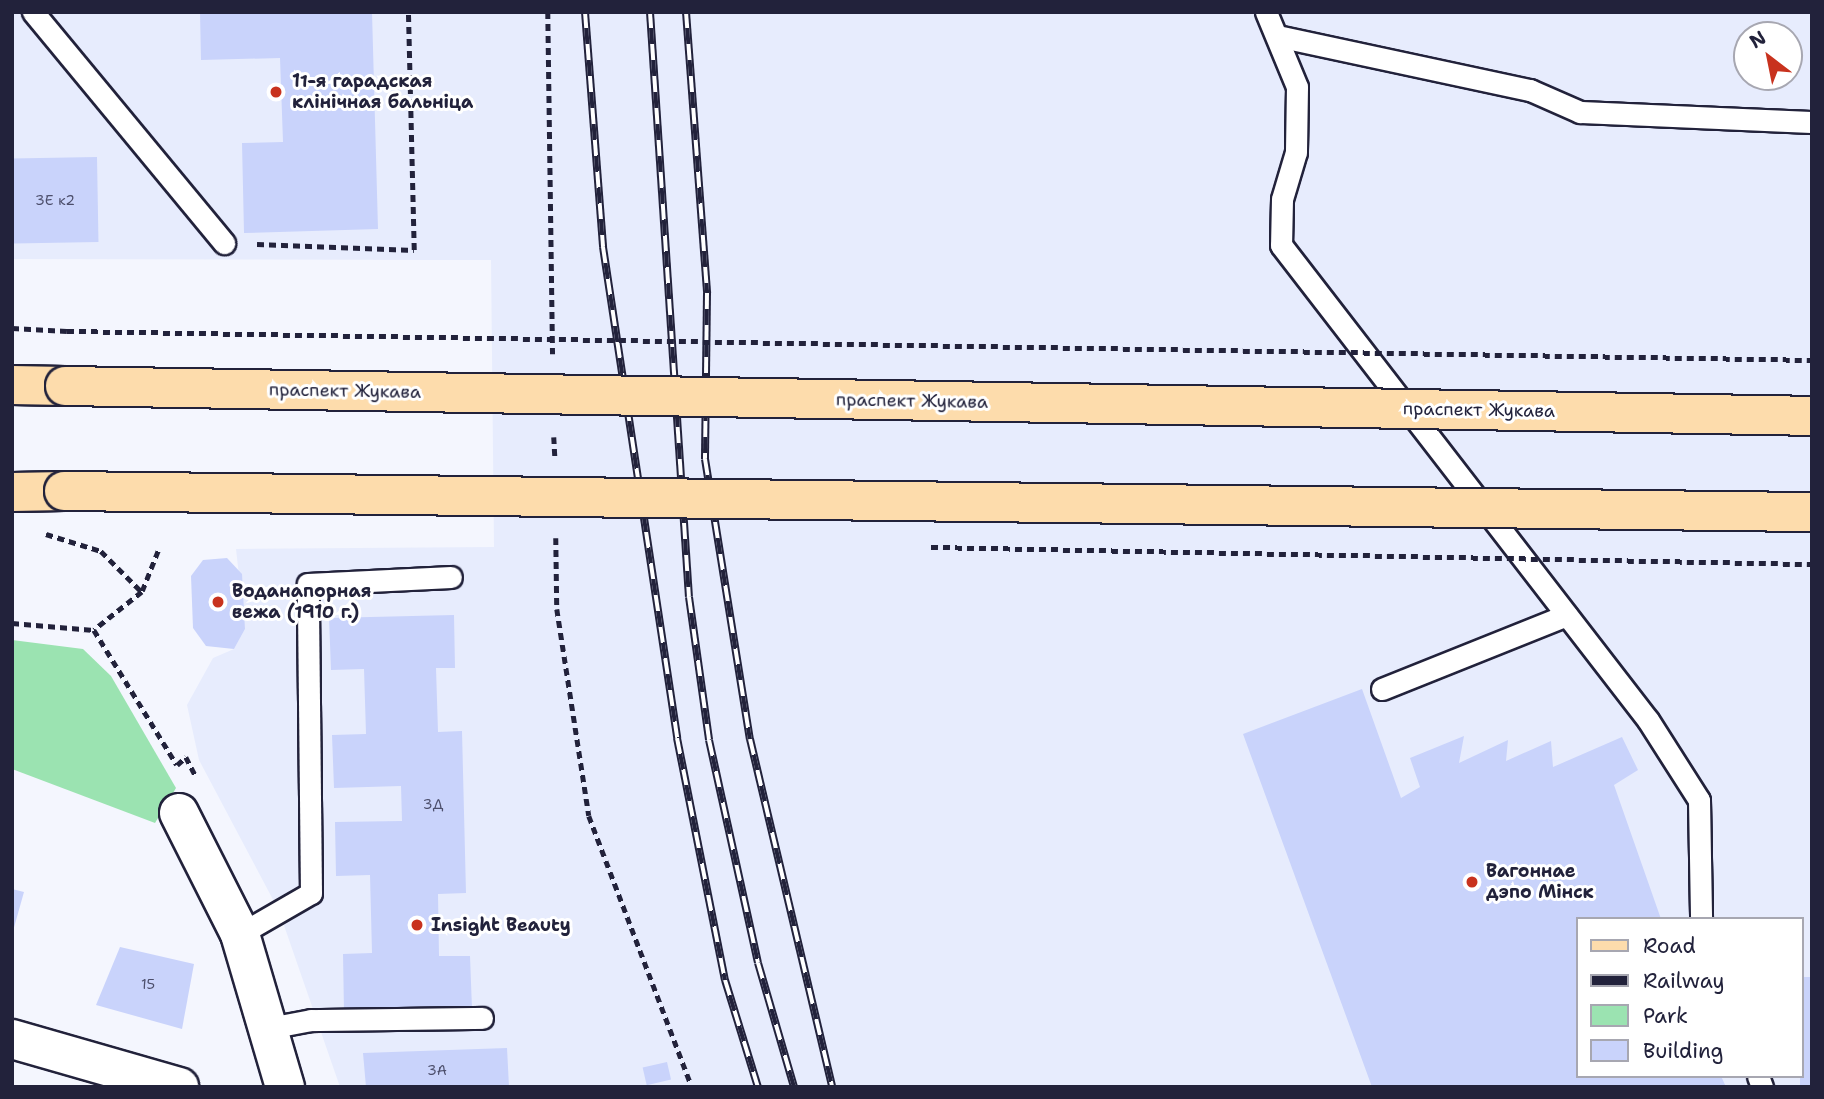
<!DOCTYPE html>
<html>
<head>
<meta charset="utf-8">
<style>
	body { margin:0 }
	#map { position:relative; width:1824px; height:1099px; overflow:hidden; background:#f4f6fe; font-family:"Shantell Sans",sans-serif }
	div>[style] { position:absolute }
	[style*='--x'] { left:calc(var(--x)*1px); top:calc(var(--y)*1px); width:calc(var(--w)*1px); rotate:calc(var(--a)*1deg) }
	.built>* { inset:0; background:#e7ecfd }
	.green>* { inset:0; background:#9be3b1 }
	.building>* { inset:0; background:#c9d3fb; transform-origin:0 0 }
	.path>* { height:4.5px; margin-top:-2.25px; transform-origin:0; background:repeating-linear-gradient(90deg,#22223b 0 7px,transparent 0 12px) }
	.roads { filter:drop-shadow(2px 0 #22223b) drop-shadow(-2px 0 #22223b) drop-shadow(0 2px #22223b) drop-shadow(0 -2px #22223b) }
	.lane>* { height:21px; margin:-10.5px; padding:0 10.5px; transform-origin:10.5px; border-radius:10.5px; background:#fff }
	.street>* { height:38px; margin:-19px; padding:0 19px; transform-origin:19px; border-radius:19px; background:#fff }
	.primary>* { height:38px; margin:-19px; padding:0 19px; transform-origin:19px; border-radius:19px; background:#fddcac }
	.rail>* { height:8px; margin-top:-4px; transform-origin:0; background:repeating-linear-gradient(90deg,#fff 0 16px,#22223b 0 32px); box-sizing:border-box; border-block:2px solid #22223b }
	.path-bridge>* { height:4.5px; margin-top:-2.25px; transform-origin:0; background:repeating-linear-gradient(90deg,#22223b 0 7px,transparent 0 12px) }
	.bridges { filter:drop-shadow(2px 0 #22223b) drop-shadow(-2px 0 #22223b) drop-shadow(0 2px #22223b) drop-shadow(0 -2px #22223b) }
	.primary-bridge>* { height:38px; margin:-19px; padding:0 19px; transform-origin:19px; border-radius:19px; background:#fddcac }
	.dots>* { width:19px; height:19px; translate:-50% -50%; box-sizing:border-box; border:4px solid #fff; border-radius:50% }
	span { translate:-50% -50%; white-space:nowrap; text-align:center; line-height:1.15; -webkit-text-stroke:6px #fff; paint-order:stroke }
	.number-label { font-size:14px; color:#4c4e6b }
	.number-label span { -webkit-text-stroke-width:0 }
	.poi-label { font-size:18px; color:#22223b; font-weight:700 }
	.left { translate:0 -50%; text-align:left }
	.street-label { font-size:18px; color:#22223b }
	.frame { position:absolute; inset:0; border:14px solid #22223b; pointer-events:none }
	.legend { position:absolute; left:1576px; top:917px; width:228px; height:161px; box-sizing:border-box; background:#fff; border:2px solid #a7a7b1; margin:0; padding:9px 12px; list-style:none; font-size:21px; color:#22223b }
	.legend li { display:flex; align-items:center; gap:14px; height:35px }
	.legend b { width:35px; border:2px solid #a7a7b1 }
	.north { position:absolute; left:1733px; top:21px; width:70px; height:70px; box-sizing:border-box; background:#fff; border:2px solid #a7a7b1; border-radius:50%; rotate:328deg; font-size:19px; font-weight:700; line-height:28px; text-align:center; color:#22223b }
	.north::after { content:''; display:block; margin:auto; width:24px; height:32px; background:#c8321e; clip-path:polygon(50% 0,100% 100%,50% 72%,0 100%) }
</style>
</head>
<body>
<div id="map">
	<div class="built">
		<div style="clip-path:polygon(evenodd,12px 12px,1812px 12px,1812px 1087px,340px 1087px,279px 911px,199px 760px,187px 705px,213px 658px,234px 649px,245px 629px,236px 549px,494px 547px,491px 260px,12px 259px,12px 12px,1747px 35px,1789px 35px,1789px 77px,1747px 77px,1747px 35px,12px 12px,1577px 919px,1801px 919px,1801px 1076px,1577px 1076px,1577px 919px)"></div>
	</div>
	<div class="green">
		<div style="clip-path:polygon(12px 640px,83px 649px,111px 676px,176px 788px,155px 823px,12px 769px)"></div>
	</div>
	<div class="building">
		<div style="clip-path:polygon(200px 12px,372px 12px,378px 229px,244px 233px,242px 143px,283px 142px,280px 58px,201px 60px)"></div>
		<div style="left:97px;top:157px;width:85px;height:85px;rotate:89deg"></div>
		<div style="clip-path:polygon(227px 558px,242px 574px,245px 629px,234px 649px,206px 646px,193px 628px,191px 576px,203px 560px)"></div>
		<div style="clip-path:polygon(454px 615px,455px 668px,436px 668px,438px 732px,462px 731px,466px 893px,438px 894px,439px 956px,470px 956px,472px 1009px,344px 1012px,343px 954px,372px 953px,370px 875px,336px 876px,335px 822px,402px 821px,401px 786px,334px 788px,332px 735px,366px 734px,364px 669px,331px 670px,329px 618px)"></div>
		<div style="clip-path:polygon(1362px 689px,1401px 798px,1420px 787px,1410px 758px,1464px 736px,1459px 763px,1508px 740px,1506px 761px,1551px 741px,1553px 767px,1622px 737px,1638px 770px,1614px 785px,1661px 919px,1577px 919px,1577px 1076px,1721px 1076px,1726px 1087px,1372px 1087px,1243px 734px)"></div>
		<div style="clip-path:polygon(12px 889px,24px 892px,13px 931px,12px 931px)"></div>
		<div style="clip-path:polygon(120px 947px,194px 964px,182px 1029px,96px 1005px)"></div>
		<div style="left:1812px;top:977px;width:110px;height:12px;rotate:90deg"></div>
		<div style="clip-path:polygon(507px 1048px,509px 1087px,366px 1087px,363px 1053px)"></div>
		<div style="left:667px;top:1062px;width:18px;height:25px;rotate:77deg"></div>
	</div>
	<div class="path">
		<div style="--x:548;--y:12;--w:342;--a:89.2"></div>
		<div style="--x:257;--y:244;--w:157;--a:2.2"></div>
		<div style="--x:414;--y:250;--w:238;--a:-91.4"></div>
		<div style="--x:12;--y:328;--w:55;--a:3.1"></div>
		<div style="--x:554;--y:437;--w:19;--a:87"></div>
		<div style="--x:46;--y:534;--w:58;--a:17.2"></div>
		<div style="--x:101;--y:551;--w:58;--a:45"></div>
		<div style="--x:142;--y:592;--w:61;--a:141.6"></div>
		<div style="--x:556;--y:538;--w:71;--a:89.2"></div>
		<div style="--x:557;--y:609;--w:209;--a:81.2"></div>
		<div style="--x:589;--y:816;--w:290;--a:69.2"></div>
		<div style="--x:142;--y:591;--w:46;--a:-68.4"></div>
		<div style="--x:12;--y:623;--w:82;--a:4.9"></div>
		<div style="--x:94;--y:630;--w:158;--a:58.4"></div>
		<div style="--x:177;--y:765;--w:12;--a:-42"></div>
		<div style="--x:186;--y:757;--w:20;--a:63"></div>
	</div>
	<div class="roads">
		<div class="lane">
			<div style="--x:33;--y:12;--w:300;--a:50.4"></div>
			<div style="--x:1266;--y:12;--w:81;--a:67.5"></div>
			<div style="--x:1297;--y:87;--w:65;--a:90.9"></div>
			<div style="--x:1296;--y:152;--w:49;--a:106.6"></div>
			<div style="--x:1282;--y:199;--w:46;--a:91.2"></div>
			<div style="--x:1281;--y:245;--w:600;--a:52.31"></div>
			<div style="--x:1648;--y:720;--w:95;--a:57.5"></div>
			<div style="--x:1699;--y:800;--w:119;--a:89"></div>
			<div style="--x:1282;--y:37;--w:254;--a:12.1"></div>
			<div style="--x:1530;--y:90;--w:55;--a:23.7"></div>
			<div style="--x:1580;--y:112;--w:232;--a:2.5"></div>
			<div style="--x:1382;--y:689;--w:199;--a:-21.8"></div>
			<div style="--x:240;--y:934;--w:82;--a:-30"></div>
			<div style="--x:311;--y:893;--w:309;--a:-90.6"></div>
			<div style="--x:308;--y:584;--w:143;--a:-2.8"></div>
			<div style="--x:269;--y:1028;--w:43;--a:-10.8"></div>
			<div style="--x:311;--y:1020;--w:171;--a:-0.7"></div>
			<div style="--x:1758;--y:1076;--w:12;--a:70"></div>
		</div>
		<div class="street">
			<div style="--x:179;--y:813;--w:136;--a:63.2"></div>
			<div style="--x:240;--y:934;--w:159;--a:73.6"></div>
			<div style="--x:12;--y:1039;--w:174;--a:16"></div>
		</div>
		<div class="primary">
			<div style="--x:12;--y:385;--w:53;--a:1.1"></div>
			<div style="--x:12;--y:492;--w:52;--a:-1.1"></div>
		</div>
	</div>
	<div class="rail">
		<div style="--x:585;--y:12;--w:236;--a:85.6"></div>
		<div style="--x:603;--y:247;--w:497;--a:81.4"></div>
		<div style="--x:677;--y:738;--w:247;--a:78.8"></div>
		<div style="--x:725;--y:980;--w:112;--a:72.9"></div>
		<div style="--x:650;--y:12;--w:586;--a:86.19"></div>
		<div style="--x:689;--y:597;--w:144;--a:82"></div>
		<div style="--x:709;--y:740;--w:228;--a:77.6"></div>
		<div style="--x:758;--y:963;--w:129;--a:73.8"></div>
		<div style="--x:686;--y:12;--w:282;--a:85.7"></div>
		<div style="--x:707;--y:293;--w:166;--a:90.7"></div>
		<div style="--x:705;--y:459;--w:284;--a:80.9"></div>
		<div style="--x:750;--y:739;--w:358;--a:76.7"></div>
	</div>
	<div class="path-bridge">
		<div style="--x:67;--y:331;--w:1745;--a:0.95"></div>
		<div style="--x:931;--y:547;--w:881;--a:1.11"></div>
	</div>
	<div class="bridges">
		<div class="primary-bridge">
			<div style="--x:65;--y:386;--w:1747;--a:0.98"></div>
			<div style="--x:64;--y:491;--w:1748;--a:0.69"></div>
		</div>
	</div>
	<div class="dots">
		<div style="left:276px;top:92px;background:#c8321e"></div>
		<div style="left:218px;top:602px;background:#c8321e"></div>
		<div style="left:1472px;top:882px;background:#c8321e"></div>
		<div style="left:417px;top:925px;background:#c8321e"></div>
	</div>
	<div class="number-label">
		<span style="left:55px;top:200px">3Е к2</span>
		<span style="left:433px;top:804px">3Д</span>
		<span style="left:148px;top:984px">15</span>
		<span style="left:437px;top:1070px">3А</span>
	</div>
	<div class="poi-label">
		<span class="left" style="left:292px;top:92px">11-я гарадская<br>клінічная бальніца</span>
		<span class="left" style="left:232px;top:602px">Воданапорная<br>вежа (1910 г.)</span>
		<span class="left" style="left:1486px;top:882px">Вагоннае<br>дэпо Мінск</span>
		<span class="left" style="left:431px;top:925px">Insight Beauty</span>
	</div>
	<div class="street-label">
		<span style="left:345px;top:391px;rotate:1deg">праспект Жукава</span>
		<span style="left:912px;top:401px;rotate:1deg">праспект Жукава</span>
		<span style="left:1479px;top:410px;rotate:1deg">праспект Жукава</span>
	</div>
	<div class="frame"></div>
	<ul class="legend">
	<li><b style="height:9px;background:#fddcac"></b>Road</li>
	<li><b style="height:9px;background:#22223b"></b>Railway</li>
	<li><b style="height:19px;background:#9be3b1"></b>Park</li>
	<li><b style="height:19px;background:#c9d3fb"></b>Building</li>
	</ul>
	<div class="north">N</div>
</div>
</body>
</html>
